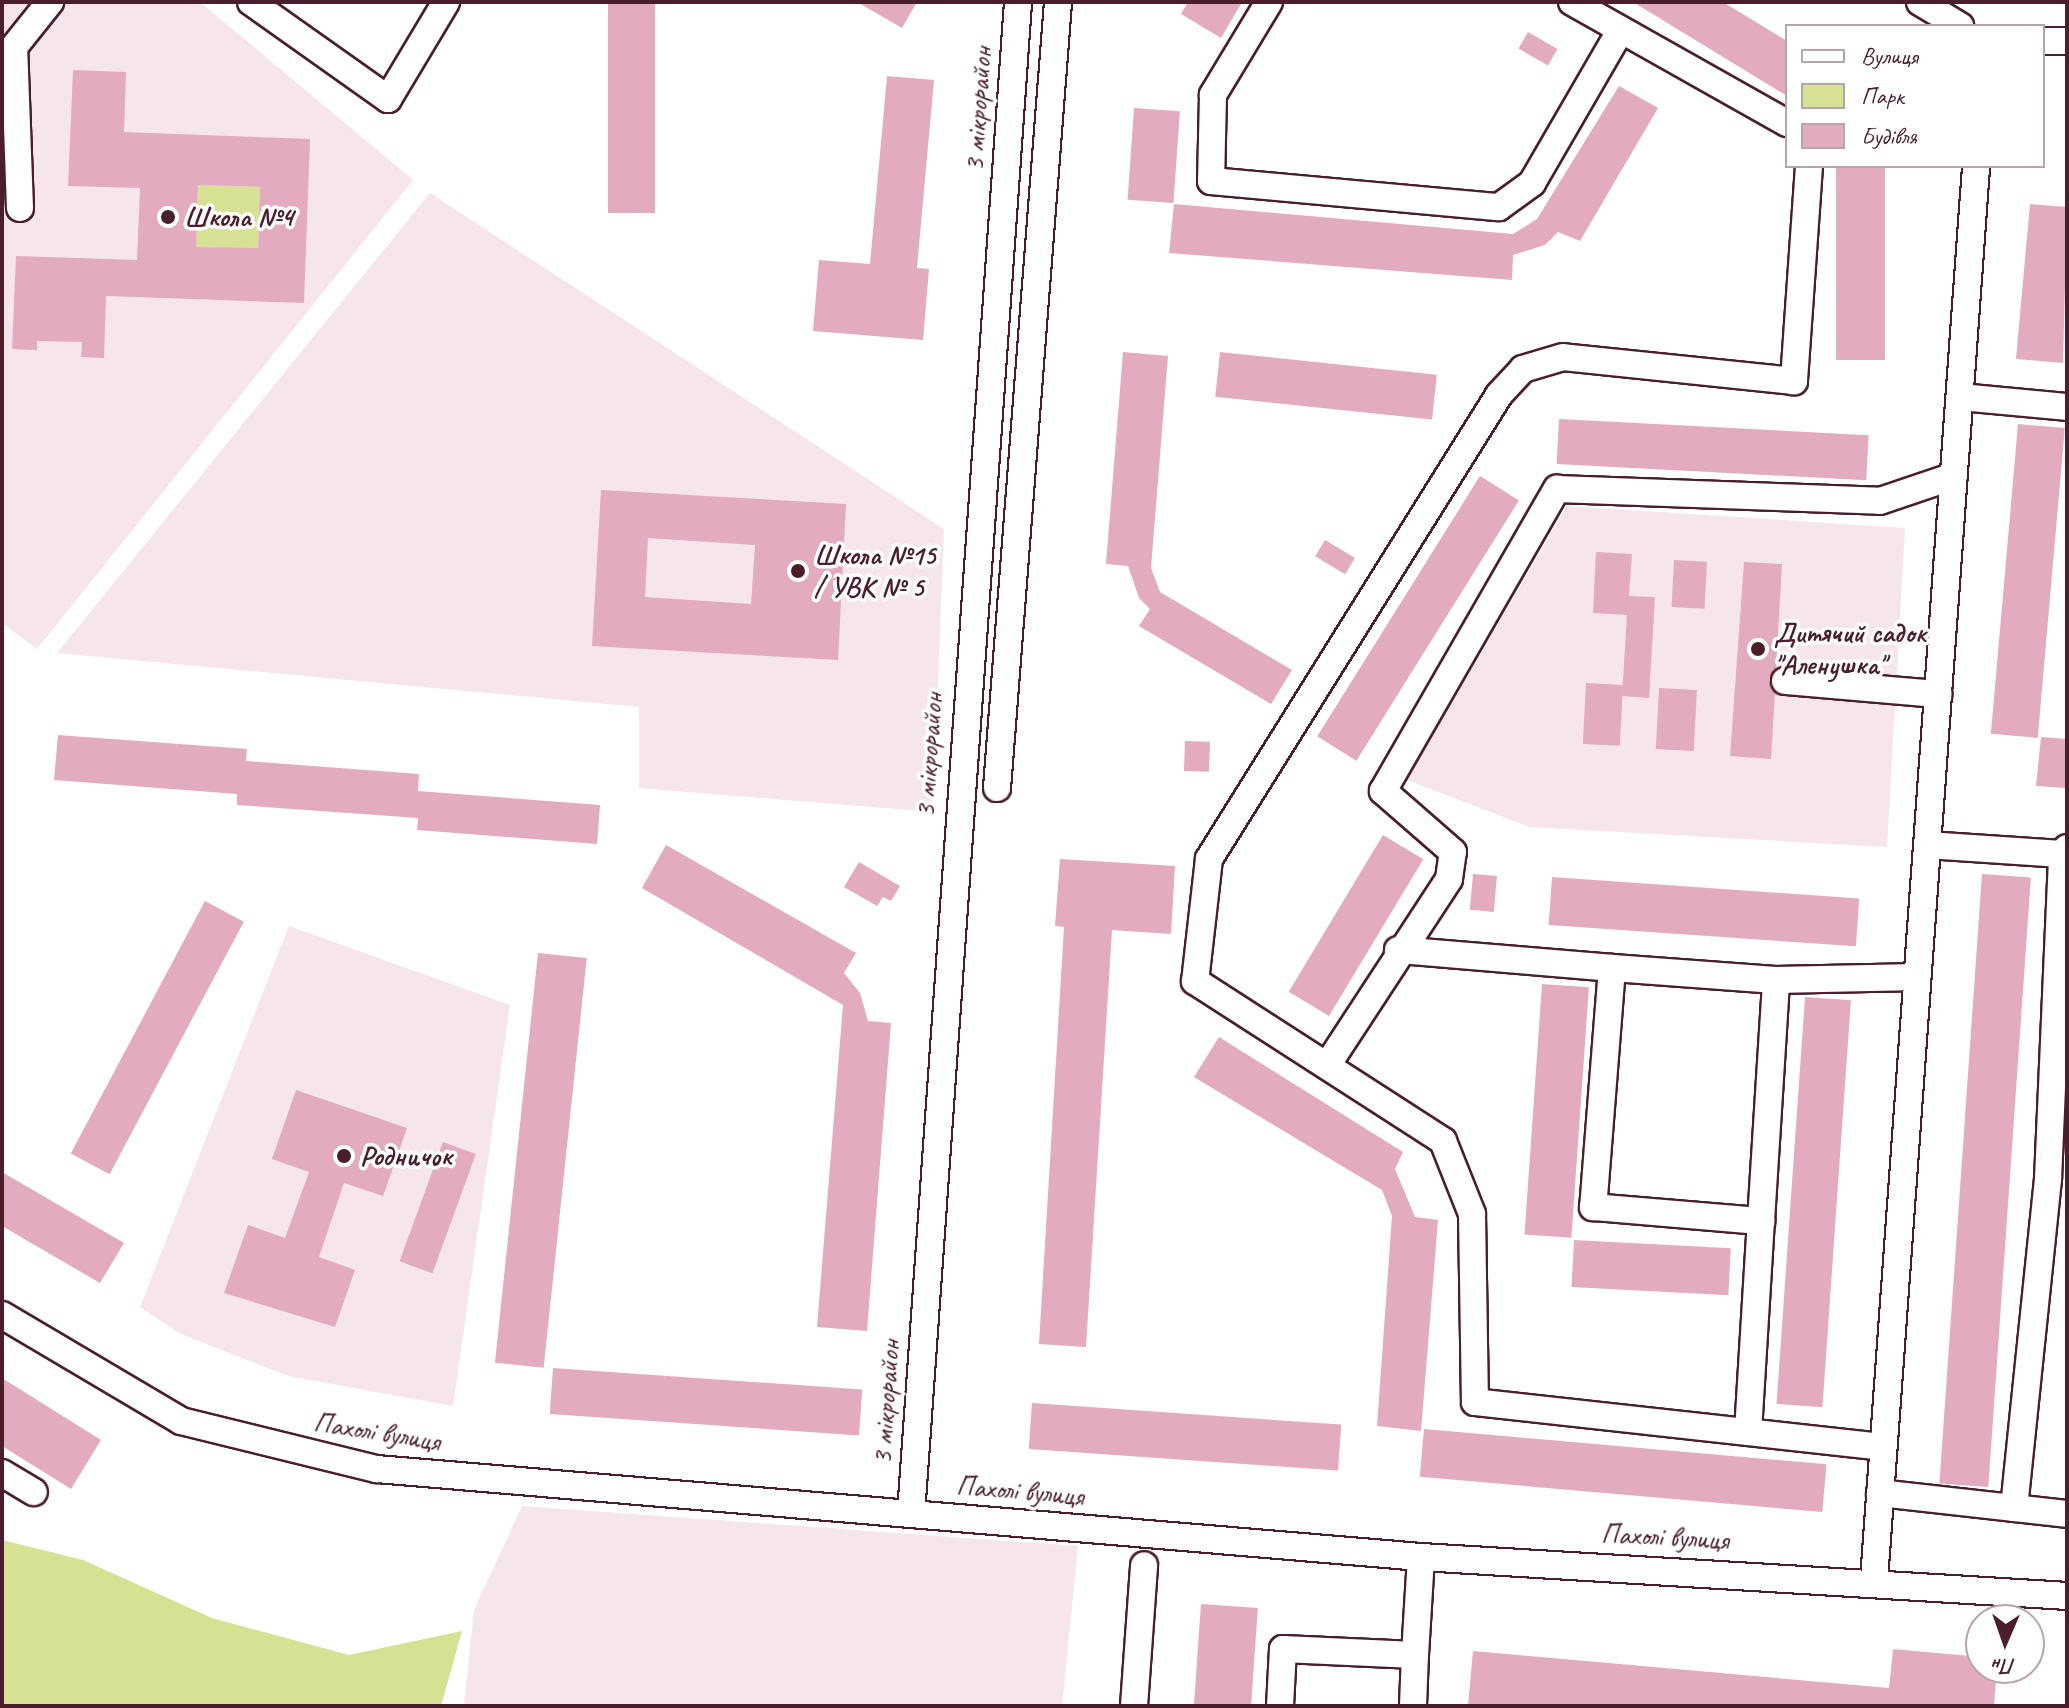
<!DOCTYPE html>
<html>
<head>
<meta charset="utf-8">
<style>
	body { margin:0 }
	#map { position:relative; width:2069px; height:1708px; overflow:hidden; background:#fff; font-family:Caveat,sans-serif }
	div>[style] { position:absolute }
	[style*='--x'] { left:calc(var(--x)*1px); top:calc(var(--y)*1px); width:calc(var(--w)*1px); rotate:calc(var(--a)*1deg) }
	.built>* { inset:0; background:#f6e6ec }
	.green>* { inset:0; background:#d6e194; transform-origin:0 0 }
	.building>* { inset:0; background:#e2abc0; transform-origin:0 0 }
	.roads { filter:drop-shadow(2px 0 #4a1f2b) drop-shadow(-2px 0 #4a1f2b) drop-shadow(0 2px #4a1f2b) drop-shadow(0 -2px #4a1f2b) }
	.minor>* { height:26px; margin:-13px; padding:0 13px; transform-origin:13px; border-radius:13px; background:#fff }
	.dots>* { width:22px; height:22px; translate:-50% -50%; box-sizing:border-box; border:4px solid #fff; border-radius:50% }
	span { translate:-50% -50%; white-space:nowrap; text-align:center; line-height:1.15; -webkit-text-stroke:7px #fff; paint-order:stroke }
	.street-label { font-size:28px; color:#4a1f2b }
	.poi-label { font-size:28px; color:#4a1f2b; font-weight:700 }
	.left { translate:0 -50%; text-align:left }
	.frame { position:absolute; inset:0; border:4px solid #4a1f2b; pointer-events:none }
	.legend { position:absolute; left:1785px; top:24px; width:260px; height:144px; box-sizing:border-box; background:#fff; border:2px solid #b7a5aa; margin:0; padding:10px 14px; list-style:none; font-size:24px; color:#4a1f2b }
	.legend li { display:flex; align-items:center; gap:16px; height:40px }
	.legend b { width:40px; border:2px solid #b7a5aa }
	.north { position:absolute; left:1965px; top:1604px; width:80px; height:80px; box-sizing:border-box; background:#fff; border:2px solid #b7a5aa; border-radius:50%; rotate:182deg; font-size:22px; font-weight:700; line-height:32px; text-align:center; color:#4a1f2b }
	.north::after { content:''; display:block; margin:auto; width:28px; height:36px; background:#4a1f2b; clip-path:polygon(50% 0,100% 100%,50% 72%,0 100%) }
</style>
</head>
<body>
<div id="map">
	<div class="built">
		<div style="clip-path:polygon(2px 2px,200px 2px,413px 180px,37px 649px,2px 623px)"></div>
		<div style="clip-path:polygon(430px 193px,944px 529px,933px 812px,639px 788px,639px 707px,57px 653px)"></div>
		<div style="clip-path:polygon(1567px 506px,1905px 528px,1887px 847px,1529px 827px,1407px 780px)"></div>
		<div style="clip-path:polygon(289px 926px,510px 1005px,453px 1406px,288px 1376px,181px 1334px,140px 1307px)"></div>
		<div style="clip-path:polygon(522px 1506px,1078px 1546px,1062px 1706px,464px 1706px,474px 1610px)"></div>
	</div>
	<div class="green">
		<div style="left:198px;top:185px;width:62px;height:62px;rotate:2deg"></div>
		<div style="clip-path:polygon(2px 1540px,83px 1560px,212px 1618px,349px 1655px,462px 1631px,441px 1706px,2px 1706px)"></div>
	</div>
	<div class="building">
		<div style="left:608px;top:2px;width:47px;height:211px"></div>
		<div style="clip-path:polygon(857px 2px,917px 2px,902px 28px)"></div>
		<div style="clip-path:polygon(1188px 2px,1242px 2px,1221px 38px,1181px 14px)"></div>
		<div style="clip-path:polygon(1633px 2px,1723px 2px,1787px 41px,1787px 96px)"></div>
		<div style="left:1528px;top:32px;width:34px;height:19px;rotate:30deg"></div>
		<div style="clip-path:polygon(evenodd,73px 70px,126px 72px,124px 132px,310px 139px,304px 303px,106px 296px,104px 358px,81px 357px,82px 342px,37px 341px,37px 350px,12px 349px,16px 256px,137px 260px,140px 188px,68px 186px,73px 70px,198px 185px,260px 187px,258px 248px,196px 247px,198px 185px)"></div>
		<div style="clip-path:polygon(887px 76px,934px 80px,917px 268px,929px 269px,923px 340px,813px 331px,819px 260px,870px 264px)"></div>
		<div style="clip-path:polygon(1619px 86px,1658px 108px,1580px 241px,1558px 232px,1545px 245px,1513px 255px,1512px 280px,1169px 253px,1174px 204px,1513px 234px,1537px 219px)"></div>
		<div style="left:1134px;top:108px;width:46px;height:92px;rotate:4deg"></div>
		<div style="left:1836px;top:166px;width:49px;height:194px"></div>
		<div style="clip-path:polygon(2030px 204px,2067px 207px,2063px 363px,2016px 359px)"></div>
		<div style="clip-path:polygon(1123px 352px,1168px 356px,1151px 568px,1160px 592px,1292px 670px,1271px 704px,1139px 626px,1150px 609px,1139px 598px,1128px 566px,1106px 564px)"></div>
		<div style="left:1220px;top:352px;width:218px;height:45px;rotate:6deg"></div>
		<div style="left:1559px;top:419px;width:310px;height:45px;rotate:3deg"></div>
		<div style="left:2018px;top:424px;width:47px;height:311px;rotate:5deg"></div>
		<div style="left:1480px;top:476px;width:46px;height:307px;rotate:32deg"></div>
		<div style="clip-path:polygon(evenodd,601px 490px,846px 504px,838px 660px,592px 646px,601px 490px,648px 538px,755px 545px,751px 604px,645px 597px,648px 538px)"></div>
		<div style="left:1325px;top:540px;width:35px;height:19px;rotate:31deg"></div>
		<div style="clip-path:polygon(1596px 552px,1632px 554px,1629px 596px,1655px 597px,1649px 698px,1622px 696px,1627px 615px,1593px 613px)"></div>
		<div style="left:1674px;top:560px;width:33px;height:47px;rotate:3deg"></div>
		<div style="clip-path:polygon(1744px 562px,1782px 564px,1776px 668px,1769px 680px,1775px 693px,1771px 759px,1730px 756px)"></div>
		<div style="left:1586px;top:683px;width:37px;height:61px;rotate:3deg"></div>
		<div style="left:1659px;top:688px;width:38px;height:61px;rotate:3deg"></div>
		<div style="clip-path:polygon(58px 735px,247px 749px,246px 761px,419px 774px,418px 791px,600px 805px,597px 844px,417px 830px,418px 818px,237px 805px,237px 794px,54px 780px)"></div>
		<div style="clip-path:polygon(2041px 737px,2067px 739px,2067px 788px,2036px 786px)"></div>
		<div style="left:1185px;top:741px;width:25px;height:30px;rotate:2deg"></div>
		<div style="left:1383px;top:835px;width:47px;height:183px;rotate:31deg"></div>
		<div style="clip-path:polygon(666px 845px,856px 953px,844px 973px,860px 993px,868px 1021px,891px 1023px,867px 1331px,817px 1327px,843px 1005px,642px 888px)"></div>
		<div style="clip-path:polygon(1060px 859px,1175px 866px,1171px 934px,1112px 930px,1086px 1347px,1039px 1344px,1064px 927px,1055px 926px)"></div>
		<div style="clip-path:polygon(859px 862px,900px 886px,891px 901px,883px 897px,877px 906px,844px 887px)"></div>
		<div style="left:1473px;top:874px;width:24px;height:36px;rotate:5deg"></div>
		<div style="left:1982px;top:874px;width:49px;height:611px;rotate:4deg"></div>
		<div style="left:1552px;top:877px;width:308px;height:48px;rotate:4deg"></div>
		<div style="left:205px;top:901px;width:44px;height:286px;rotate:28deg"></div>
		<div style="left:538px;top:953px;width:49px;height:412px;rotate:6deg"></div>
		<div style="left:1542px;top:984px;width:47px;height:251px;rotate:4deg"></div>
		<div style="left:1805px;top:997px;width:46px;height:408px;rotate:4deg"></div>
		<div style="clip-path:polygon(1219px 1037px,1403px 1152px,1395px 1169px,1415px 1217px,1438px 1220px,1421px 1431px,1377px 1426px,1392px 1216px,1382px 1190px,1194px 1077px)"></div>
		<div style="clip-path:polygon(296px 1090px,407px 1128px,383px 1196px,344px 1183px,319px 1257px,355px 1270px,335px 1327px,224px 1293px,248px 1225px,285px 1238px,309px 1172px,272px 1159px)"></div>
		<div style="left:443px;top:1142px;width:35px;height:127px;rotate:20deg"></div>
		<div style="clip-path:polygon(2px 1172px,124px 1243px,100px 1283px,2px 1226px)"></div>
		<div style="left:1574px;top:1240px;width:157px;height:47px;rotate:3deg"></div>
		<div style="left:553px;top:1368px;width:310px;height:46px;rotate:4deg"></div>
		<div style="clip-path:polygon(2px 1378px,101px 1440px,71px 1489px,2px 1446px)"></div>
		<div style="left:1032px;top:1403px;width:310px;height:46px;rotate:4deg"></div>
		<div style="left:1424px;top:1429px;width:404px;height:48px;rotate:5deg"></div>
		<div style="left:1201px;top:1604px;width:57px;height:102px;rotate:4deg"></div>
		<div style="clip-path:polygon(1893px 1649px,1981px 1657px,1981px 1668px,1997px 1668px,1994px 1706px,1468px 1706px,1473px 1651px,1889px 1688px)"></div>
	</div>
	<div class="roads">
		<div class="minor">
			<div style="--x:251;--y:2;--w:168;--a:35.3"></div>
			<div style="--x:388;--y:99;--w:113;--a:-59.1"></div>
			<div style="--x:1269;--y:2;--w:109;--a:121.1"></div>
			<div style="--x:1213;--y:95;--w:86;--a:91.3"></div>
			<div style="--x:1211;--y:181;--w:289;--a:5.2"></div>
			<div style="--x:1499;--y:207;--w:41;--a:-36"></div>
			<div style="--x:1532;--y:183;--w:173;--a:-59.9"></div>
			<div style="--x:1572;--y:2;--w:247;--a:29.4"></div>
			<div style="--x:1920;--y:2;--w:47;--a:31"></div>
			<div style="--x:2043;--y:41;--w:24;--a:0"></div>
			<div style="--x:1809;--y:166;--w:216;--a:94"></div>
			<div style="--x:1794;--y:381;--w:232;--a:-174.1"></div>
			<div style="--x:1563;--y:357;--w:42;--a:163.3"></div>
			<div style="--x:1523;--y:369;--w:35;--a:133"></div>
			<div style="--x:1499;--y:395;--w:547;--a:122.01"></div>
			<div style="--x:1209;--y:859;--w:123;--a:96.5"></div>
			<div style="--x:1195;--y:981;--w:295;--a:32.8"></div>
			<div style="--x:1443;--y:1141;--w:79;--a:68.3"></div>
			<div style="--x:1472;--y:1214;--w:188;--a:89.1"></div>
			<div style="--x:1475;--y:1402;--w:410;--a:6.3"></div>
			<div style="--x:20;--y:208;--w:161;--a:-92.1"></div>
			<div style="--x:14;--y:47;--w:58;--a:-51.3"></div>
			<div style="--x:1960;--y:397;--w:107;--a:5.3"></div>
			<div style="--x:1785;--y:681;--w:154;--a:4.9"></div>
			<div style="--x:997;--y:788;--w:788;--a:-85.56"></div>
			<div style="--x:1927;--y:845;--w:135;--a:3.8"></div>
			<div style="--x:2062;--y:854;--w:8;--a:-50"></div>
			<div style="--x:1398;--y:950;--w:215;--a:4.8"></div>
			<div style="--x:1776;--y:980;--w:141;--a:-1.2"></div>
			<div style="--x:1328;--y:1064;--w:221;--a:-56.8"></div>
			<div style="--x:1449;--y:879;--w:27;--a:-82"></div>
			<div style="--x:1453;--y:852;--w:93;--a:-138.9"></div>
			<div style="--x:1383;--y:791;--w:349;--a:-60.1"></div>
			<div style="--x:1557;--y:489;--w:323;--a:2.1"></div>
			<div style="--x:1880;--y:501;--w:78;--a:-18.7"></div>
			<div style="--x:2;--y:1315;--w:208;--a:30.6"></div>
			<div style="--x:181;--y:1421;--w:202;--a:13.8"></div>
			<div style="--x:377;--y:1469;--w:1048;--a:4.82"></div>
			<div style="--x:1421;--y:1557;--w:647;--a:3.45"></div>
			<div style="--x:1748;--y:1432;--w:211;--a:-86.5"></div>
			<div style="--x:1761;--y:1221;--w:241;--a:-86.4"></div>
			<div style="--x:1776;--y:980;--w:164;--a:-175.8"></div>
			<div style="--x:1612;--y:968;--w:240;--a:94.5"></div>
			<div style="--x:1593;--y:1207;--w:169;--a:4.8"></div>
			<div style="--x:2;--y:1473;--w:37;--a:31"></div>
			<div style="--x:1880;--y:1493;--w:188;--a:6.4"></div>
			<div style="--x:2014;--y:1508;--w:331;--a:-84.1"></div>
			<div style="--x:2048;--y:1179;--w:325;--a:-87.5"></div>
			<div style="--x:911;--y:1514;--w:1516;--a:-85.95"></div>
			<div style="--x:1874;--y:1580;--w:1418;--a:-85.87"></div>
			<div style="--x:1134;--y:1706;--w:141;--a:-85.9"></div>
			<div style="--x:1280;--y:1706;--w:57;--a:-87"></div>
			<div style="--x:1283;--y:1649;--w:132;--a:2.6"></div>
			<div style="--x:1415;--y:1655;--w:98;--a:-86.5"></div>
			<div style="--x:1413;--y:1706;--w:51;--a:-87.8"></div>
		</div>
	</div>
	<div class="dots">
		<div style="left:168px;top:217px;background:#4a1f2b"></div>
		<div style="left:798px;top:571px;background:#4a1f2b"></div>
		<div style="left:1758px;top:649px;background:#4a1f2b"></div>
		<div style="left:344px;top:1156px;background:#4a1f2b"></div>
	</div>
	<div class="street-label">
		<span style="left:978px;top:109px;rotate:-86deg">3 мікрорайон</span>
		<span style="left:929px;top:755px;rotate:-86deg">3 мікрорайон</span>
		<span style="left:886px;top:1402px;rotate:-86deg">3 мікрорайон</span>
		<span style="left:377px;top:1432px;rotate:9deg">Пахолі вулиця</span>
		<span style="left:1020px;top:1491px;rotate:5deg">Пахолі вулиця</span>
		<span style="left:1665px;top:1537px;rotate:3deg">Пахолі вулиця</span>
	</div>
	<div class="poi-label">
		<span class="left" style="left:184px;top:217px">Школа №4</span>
		<span class="left" style="left:814px;top:571px">Школа №15<br>/ УВК № 5</span>
		<span class="left" style="left:1774px;top:649px">Дитячий садок<br>"Аленушка"</span>
		<span class="left" style="left:360px;top:1156px">Родничок</span>
	</div>
	<div class="frame"></div>
	<ul class="legend">
	<li><b style="height:10px;background:#fff"></b>Вулиця</li>
	<li><b style="height:22px;background:#d6e194"></b>Парк</li>
	<li><b style="height:22px;background:#e2abc0"></b>Будівля</li>
	</ul>
	<div class="north">Пн</div>
</div>
</body>
</html>
